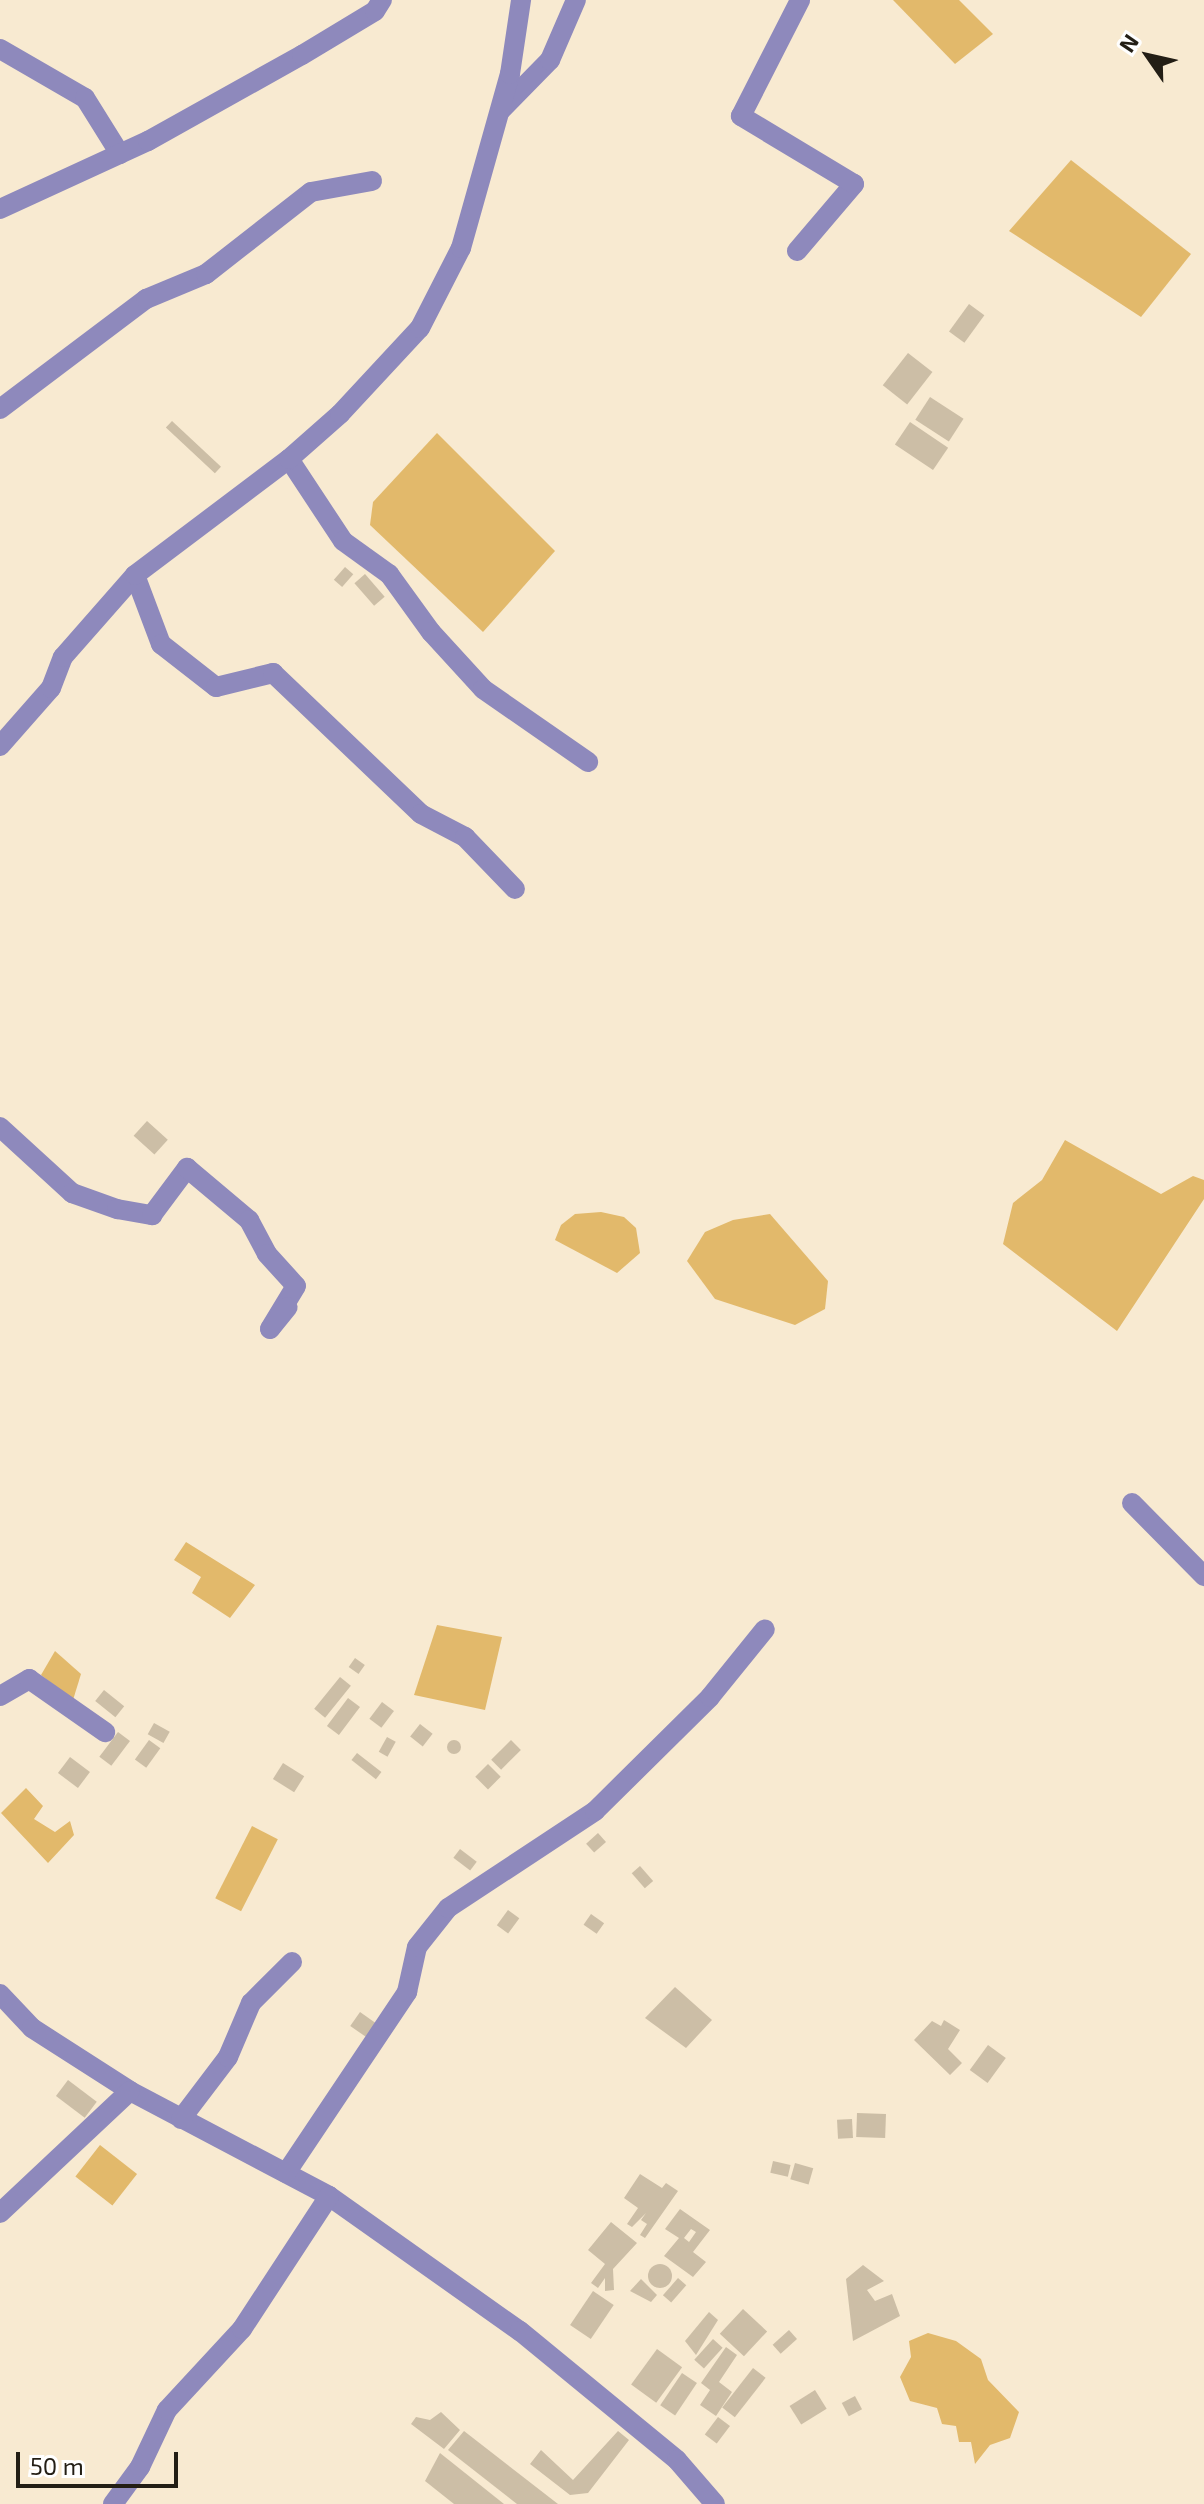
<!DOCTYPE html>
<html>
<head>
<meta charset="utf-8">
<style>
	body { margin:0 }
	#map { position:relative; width:1204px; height:2504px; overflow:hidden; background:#f8ead1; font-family:"Exo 2",sans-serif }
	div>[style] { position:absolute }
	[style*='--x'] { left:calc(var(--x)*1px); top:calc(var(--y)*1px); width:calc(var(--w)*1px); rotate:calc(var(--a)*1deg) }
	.water>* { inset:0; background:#e2b96b; transform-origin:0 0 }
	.building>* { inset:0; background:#ccbea6; transform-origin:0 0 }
	.round { border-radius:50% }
	.minor>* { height:20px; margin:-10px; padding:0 10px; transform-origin:10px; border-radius:10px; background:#8e89bc }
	span { translate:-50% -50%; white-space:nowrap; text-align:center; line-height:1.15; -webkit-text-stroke:7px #fff; paint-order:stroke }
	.north { position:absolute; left:1108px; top:16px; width:80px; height:80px; -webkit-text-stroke:6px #fff; paint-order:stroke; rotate:304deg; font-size:22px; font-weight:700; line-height:32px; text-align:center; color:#231e15 }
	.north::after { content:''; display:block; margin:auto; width:28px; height:36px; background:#231e15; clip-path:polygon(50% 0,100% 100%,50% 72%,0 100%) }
	.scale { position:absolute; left:16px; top:2452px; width:162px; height:36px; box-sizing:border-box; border:4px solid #231e15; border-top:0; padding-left:10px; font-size:24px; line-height:28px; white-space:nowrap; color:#231e15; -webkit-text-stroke:6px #fff; paint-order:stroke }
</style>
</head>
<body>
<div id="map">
	<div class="water">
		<div style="clip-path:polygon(893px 0,959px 0,993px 34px,955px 64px)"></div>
		<div style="clip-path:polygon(1071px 160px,1191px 254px,1141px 317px,1009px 231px)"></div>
		<div style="clip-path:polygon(437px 433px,555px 551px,483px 632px,370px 525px,373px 502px)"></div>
		<div style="clip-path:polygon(1065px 1140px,1161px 1194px,1193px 1176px,1204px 1180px,1204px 1199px,1117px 1331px,1003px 1244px,1013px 1203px,1042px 1180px)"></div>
		<div style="clip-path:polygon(601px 1212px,624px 1217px,636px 1228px,640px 1253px,617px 1273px,555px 1240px,561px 1225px,575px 1214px)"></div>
		<div style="clip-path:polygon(770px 1214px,828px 1281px,825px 1309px,795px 1325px,715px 1299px,687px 1261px,705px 1232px,733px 1220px)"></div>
		<div style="clip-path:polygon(186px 1542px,255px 1585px,230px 1618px,192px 1593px,201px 1577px,174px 1560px)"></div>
		<div style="clip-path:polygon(437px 1625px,502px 1637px,485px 1710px,414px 1695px)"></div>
		<div style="clip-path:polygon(55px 1651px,81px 1674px,73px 1700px,41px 1675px)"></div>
		<div style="clip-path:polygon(26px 1788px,43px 1806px,34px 1819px,55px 1832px,70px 1821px,74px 1835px,48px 1863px,1px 1813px)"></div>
		<div style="left:252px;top:1826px;width:29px;height:81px;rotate:27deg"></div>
		<div style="left:100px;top:2145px;width:47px;height:40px;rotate:38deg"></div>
		<div style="clip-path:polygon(928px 2333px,956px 2341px,981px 2359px,988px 2380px,1019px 2412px,1010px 2438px,990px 2445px,975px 2464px,971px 2442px,959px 2442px,956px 2426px,942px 2424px,937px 2408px,910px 2401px,900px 2377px,911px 2357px,909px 2341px)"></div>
	</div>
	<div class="building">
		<div style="left:969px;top:304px;width:19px;height:34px;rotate:36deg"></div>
		<div style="left:908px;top:353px;width:31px;height:41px;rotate:38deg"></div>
		<div style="left:930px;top:397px;width:40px;height:27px;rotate:33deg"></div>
		<div style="left:172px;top:421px;width:67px;height:9px;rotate:43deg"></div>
		<div style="left:910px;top:422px;width:46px;height:27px;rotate:34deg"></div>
		<div style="left:345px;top:567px;width:11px;height:17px;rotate:41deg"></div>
		<div style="left:365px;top:574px;width:30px;height:14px;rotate:49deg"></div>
		<div style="left:147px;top:1121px;width:28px;height:20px;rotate:42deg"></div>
		<div style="left:355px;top:1658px;width:12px;height:11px;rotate:35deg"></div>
		<div style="left:340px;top:1677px;width:14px;height:41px;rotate:39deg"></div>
		<div style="left:104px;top:1690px;width:26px;height:14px;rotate:39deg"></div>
		<div style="left:348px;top:1698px;width:15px;height:35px;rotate:37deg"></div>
		<div style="left:382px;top:1702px;width:15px;height:21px;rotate:37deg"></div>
		<div style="left:154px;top:1723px;width:18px;height:13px;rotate:29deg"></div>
		<div style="left:420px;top:1724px;width:16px;height:16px;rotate:38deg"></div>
		<div style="left:118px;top:1732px;width:15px;height:31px;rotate:37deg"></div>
		<div style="left:387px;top:1737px;width:10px;height:17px;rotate:29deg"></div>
		<div class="round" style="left:447px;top:1740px;width:14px;height:14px"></div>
		<div style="left:149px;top:1740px;width:14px;height:24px;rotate:36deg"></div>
		<div style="left:511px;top:1740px;width:14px;height:28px;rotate:45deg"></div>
		<div style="left:357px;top:1753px;width:31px;height:9px;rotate:38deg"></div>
		<div style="left:70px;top:1757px;width:25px;height:20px;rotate:37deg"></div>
		<div style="left:283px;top:1763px;width:25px;height:19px;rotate:32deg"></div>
		<div style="left:488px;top:1764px;width:18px;height:18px;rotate:45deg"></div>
		<div style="left:598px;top:1833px;width:12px;height:16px;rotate:48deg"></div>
		<div style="left:460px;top:1849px;width:21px;height:11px;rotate:37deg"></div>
		<div style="left:640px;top:1866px;width:20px;height:11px;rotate:49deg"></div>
		<div style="left:508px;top:1910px;width:14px;height:19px;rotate:36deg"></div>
		<div style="left:591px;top:1914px;width:16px;height:13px;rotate:35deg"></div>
		<div style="clip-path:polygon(675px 1987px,712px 2020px,686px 2048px,645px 2018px)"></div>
		<div style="left:360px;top:2012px;width:19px;height:17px;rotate:35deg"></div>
		<div style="clip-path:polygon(944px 2020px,960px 2030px,948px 2049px,962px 2063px,950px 2075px,914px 2040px,932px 2021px,941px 2026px)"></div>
		<div style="left:988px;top:2045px;width:22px;height:31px;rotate:36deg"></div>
		<div style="left:68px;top:2080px;width:36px;height:20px;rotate:37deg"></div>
		<div style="left:857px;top:2113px;width:29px;height:24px;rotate:2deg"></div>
		<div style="left:852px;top:2119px;width:19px;height:15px;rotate:87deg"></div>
		<div style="left:773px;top:2161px;width:18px;height:12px;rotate:13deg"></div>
		<div style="left:795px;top:2163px;width:19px;height:17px;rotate:16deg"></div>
		<div style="clip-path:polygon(640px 2174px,662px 2188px,666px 2183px,678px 2191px,645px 2238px,640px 2235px,647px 2224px,641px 2220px,646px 2213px,632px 2227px,627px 2224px,638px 2208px,624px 2198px)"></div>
		<div style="clip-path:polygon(evenodd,680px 2209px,710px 2230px,693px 2252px,706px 2262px,693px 2277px,664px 2256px,679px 2238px,665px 2229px,680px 2209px,691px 2229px,696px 2232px,689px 2242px,684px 2238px,691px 2229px)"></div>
		<div style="clip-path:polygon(611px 2222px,637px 2243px,613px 2269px,614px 2290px,605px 2291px,605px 2278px,598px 2288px,591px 2283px,605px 2264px,588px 2250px)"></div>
		<div class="round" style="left:648px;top:2264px;width:24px;height:24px"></div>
		<div style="clip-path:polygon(863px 2265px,884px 2281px,867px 2290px,875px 2301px,892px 2294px,900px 2316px,853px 2341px,846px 2279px)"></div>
		<div style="left:678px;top:2278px;width:11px;height:23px;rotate:41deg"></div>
		<div style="clip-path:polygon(641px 2279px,657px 2295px,651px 2302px,630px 2291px)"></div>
		<div style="left:593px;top:2291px;width:25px;height:41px;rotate:34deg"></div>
		<div style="left:743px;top:2309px;width:33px;height:34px;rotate:43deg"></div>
		<div style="clip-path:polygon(709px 2312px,718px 2320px,696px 2355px,685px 2341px)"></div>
		<div style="left:789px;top:2330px;width:12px;height:22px;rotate:48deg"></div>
		<div style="left:713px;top:2339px;width:13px;height:28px;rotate:42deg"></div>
		<div style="clip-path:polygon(726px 2347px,737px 2355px,719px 2382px,732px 2392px,716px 2416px,700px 2405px,710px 2390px,701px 2383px)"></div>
		<div style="left:657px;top:2349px;width:31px;height:44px;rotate:36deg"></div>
		<div style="left:753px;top:2368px;width:16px;height:50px;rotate:38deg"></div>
		<div style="left:682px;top:2373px;width:18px;height:39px;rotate:34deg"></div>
		<div style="left:815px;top:2390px;width:22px;height:30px;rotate:58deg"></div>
		<div style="left:855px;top:2396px;width:15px;height:15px;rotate:62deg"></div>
		<div style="clip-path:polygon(441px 2412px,460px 2430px,444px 2449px,411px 2424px,416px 2417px,430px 2420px)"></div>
		<div style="left:718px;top:2417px;width:15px;height:22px;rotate:37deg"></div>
		<div style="clip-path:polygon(464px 2431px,558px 2504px,517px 2504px,448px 2450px)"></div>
		<div style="clip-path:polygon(618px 2431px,629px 2440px,588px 2493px,570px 2495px,530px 2464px,541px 2450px,573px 2480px)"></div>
		<div style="clip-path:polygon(440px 2453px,504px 2504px,454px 2504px,425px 2481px)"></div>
	</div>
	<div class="minor">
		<div style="--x:0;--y:49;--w:98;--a:30"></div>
		<div style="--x:85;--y:98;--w:66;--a:58"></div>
		<div style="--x:501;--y:110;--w:70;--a:-45.6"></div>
		<div style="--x:550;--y:60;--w:65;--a:-66.6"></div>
		<div style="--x:0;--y:209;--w:163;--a:-24.7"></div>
		<div style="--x:148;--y:141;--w:176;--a:-29.2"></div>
		<div style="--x:302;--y:55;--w:85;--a:-31.1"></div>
		<div style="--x:375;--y:11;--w:13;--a:-58"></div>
		<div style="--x:797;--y:251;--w:88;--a:-49.6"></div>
		<div style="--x:854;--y:184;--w:132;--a:-149"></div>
		<div style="--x:741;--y:116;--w:130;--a:-63"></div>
		<div style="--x:0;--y:409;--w:183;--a:-37"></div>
		<div style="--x:146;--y:299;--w:65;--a:-22.6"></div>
		<div style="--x:206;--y:274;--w:133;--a:-38"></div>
		<div style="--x:311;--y:192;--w:62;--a:-10.2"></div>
		<div style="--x:289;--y:459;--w:98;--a:56.6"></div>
		<div style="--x:343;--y:541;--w:57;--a:35.7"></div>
		<div style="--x:389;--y:574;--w:72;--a:54.1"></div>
		<div style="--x:431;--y:632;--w:77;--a:47.6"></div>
		<div style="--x:483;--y:689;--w:128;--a:34.8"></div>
		<div style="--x:135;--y:575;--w:74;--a:69.4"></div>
		<div style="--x:161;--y:644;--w:70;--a:38"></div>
		<div style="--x:216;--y:687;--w:59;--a:-13.8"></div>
		<div style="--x:273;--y:673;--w:204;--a:43.6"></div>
		<div style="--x:421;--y:814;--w:50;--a:27.6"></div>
		<div style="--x:465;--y:837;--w:72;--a:46.1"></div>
		<div style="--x:0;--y:746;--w:77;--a:-48.7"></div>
		<div style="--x:51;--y:688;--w:33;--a:-69"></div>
		<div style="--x:63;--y:657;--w:109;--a:-48.7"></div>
		<div style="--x:135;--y:575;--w:193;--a:-37"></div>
		<div style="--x:289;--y:459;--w:68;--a:-41.4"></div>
		<div style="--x:340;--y:414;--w:117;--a:-47.1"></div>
		<div style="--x:420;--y:328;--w:90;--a:-62.9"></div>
		<div style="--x:461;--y:248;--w:181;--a:-74.3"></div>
		<div style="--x:510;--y:74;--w:75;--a:-81.5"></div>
		<div style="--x:0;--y:1127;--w:98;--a:42.5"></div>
		<div style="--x:72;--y:1193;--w:48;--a:19.6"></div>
		<div style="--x:117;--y:1209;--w:36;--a:10"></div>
		<div style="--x:152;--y:1215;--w:59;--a:-53.3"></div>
		<div style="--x:187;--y:1168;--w:81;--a:40"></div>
		<div style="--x:249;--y:1220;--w:38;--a:62"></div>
		<div style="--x:267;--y:1254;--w:43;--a:47.8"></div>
		<div style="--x:296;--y:1286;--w:50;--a:121.2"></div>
		<div style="--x:270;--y:1329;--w:28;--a:-51"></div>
		<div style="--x:1132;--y:1503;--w:103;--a:45.4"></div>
		<div style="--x:0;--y:1696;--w:34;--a:-30"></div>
		<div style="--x:29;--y:1679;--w:93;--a:34.9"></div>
		<div style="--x:0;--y:1994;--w:47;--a:46.7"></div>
		<div style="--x:32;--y:2028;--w:117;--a:32.7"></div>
		<div style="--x:130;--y:2091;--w:225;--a:27.8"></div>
		<div style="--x:329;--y:2196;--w:234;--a:35.3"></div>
		<div style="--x:520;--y:2331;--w:203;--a:39.4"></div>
		<div style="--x:677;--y:2460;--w:58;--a:49.2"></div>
		<div style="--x:181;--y:2119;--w:78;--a:-52.8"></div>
		<div style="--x:228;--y:2057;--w:59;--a:-66.9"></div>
		<div style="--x:251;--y:2003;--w:58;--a:-45"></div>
		<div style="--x:286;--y:2173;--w:218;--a:-56.2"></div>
		<div style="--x:407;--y:1992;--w:46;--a:-77.5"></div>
		<div style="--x:417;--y:1947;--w:50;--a:-51.5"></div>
		<div style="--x:448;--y:1908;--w:176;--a:-33.4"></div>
		<div style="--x:595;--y:1811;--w:162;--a:-44.7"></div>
		<div style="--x:710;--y:1697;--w:87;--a:-51"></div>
		<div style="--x:0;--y:2213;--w:178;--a:-43.2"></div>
		<div style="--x:113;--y:2504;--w:46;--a:-53.9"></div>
		<div style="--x:140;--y:2467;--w:63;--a:-64.7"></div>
		<div style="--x:167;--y:2410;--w:110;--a:-47.2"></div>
		<div style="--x:242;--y:2329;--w:159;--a:-56.8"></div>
	</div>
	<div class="north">N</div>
	<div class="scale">50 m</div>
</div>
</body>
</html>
